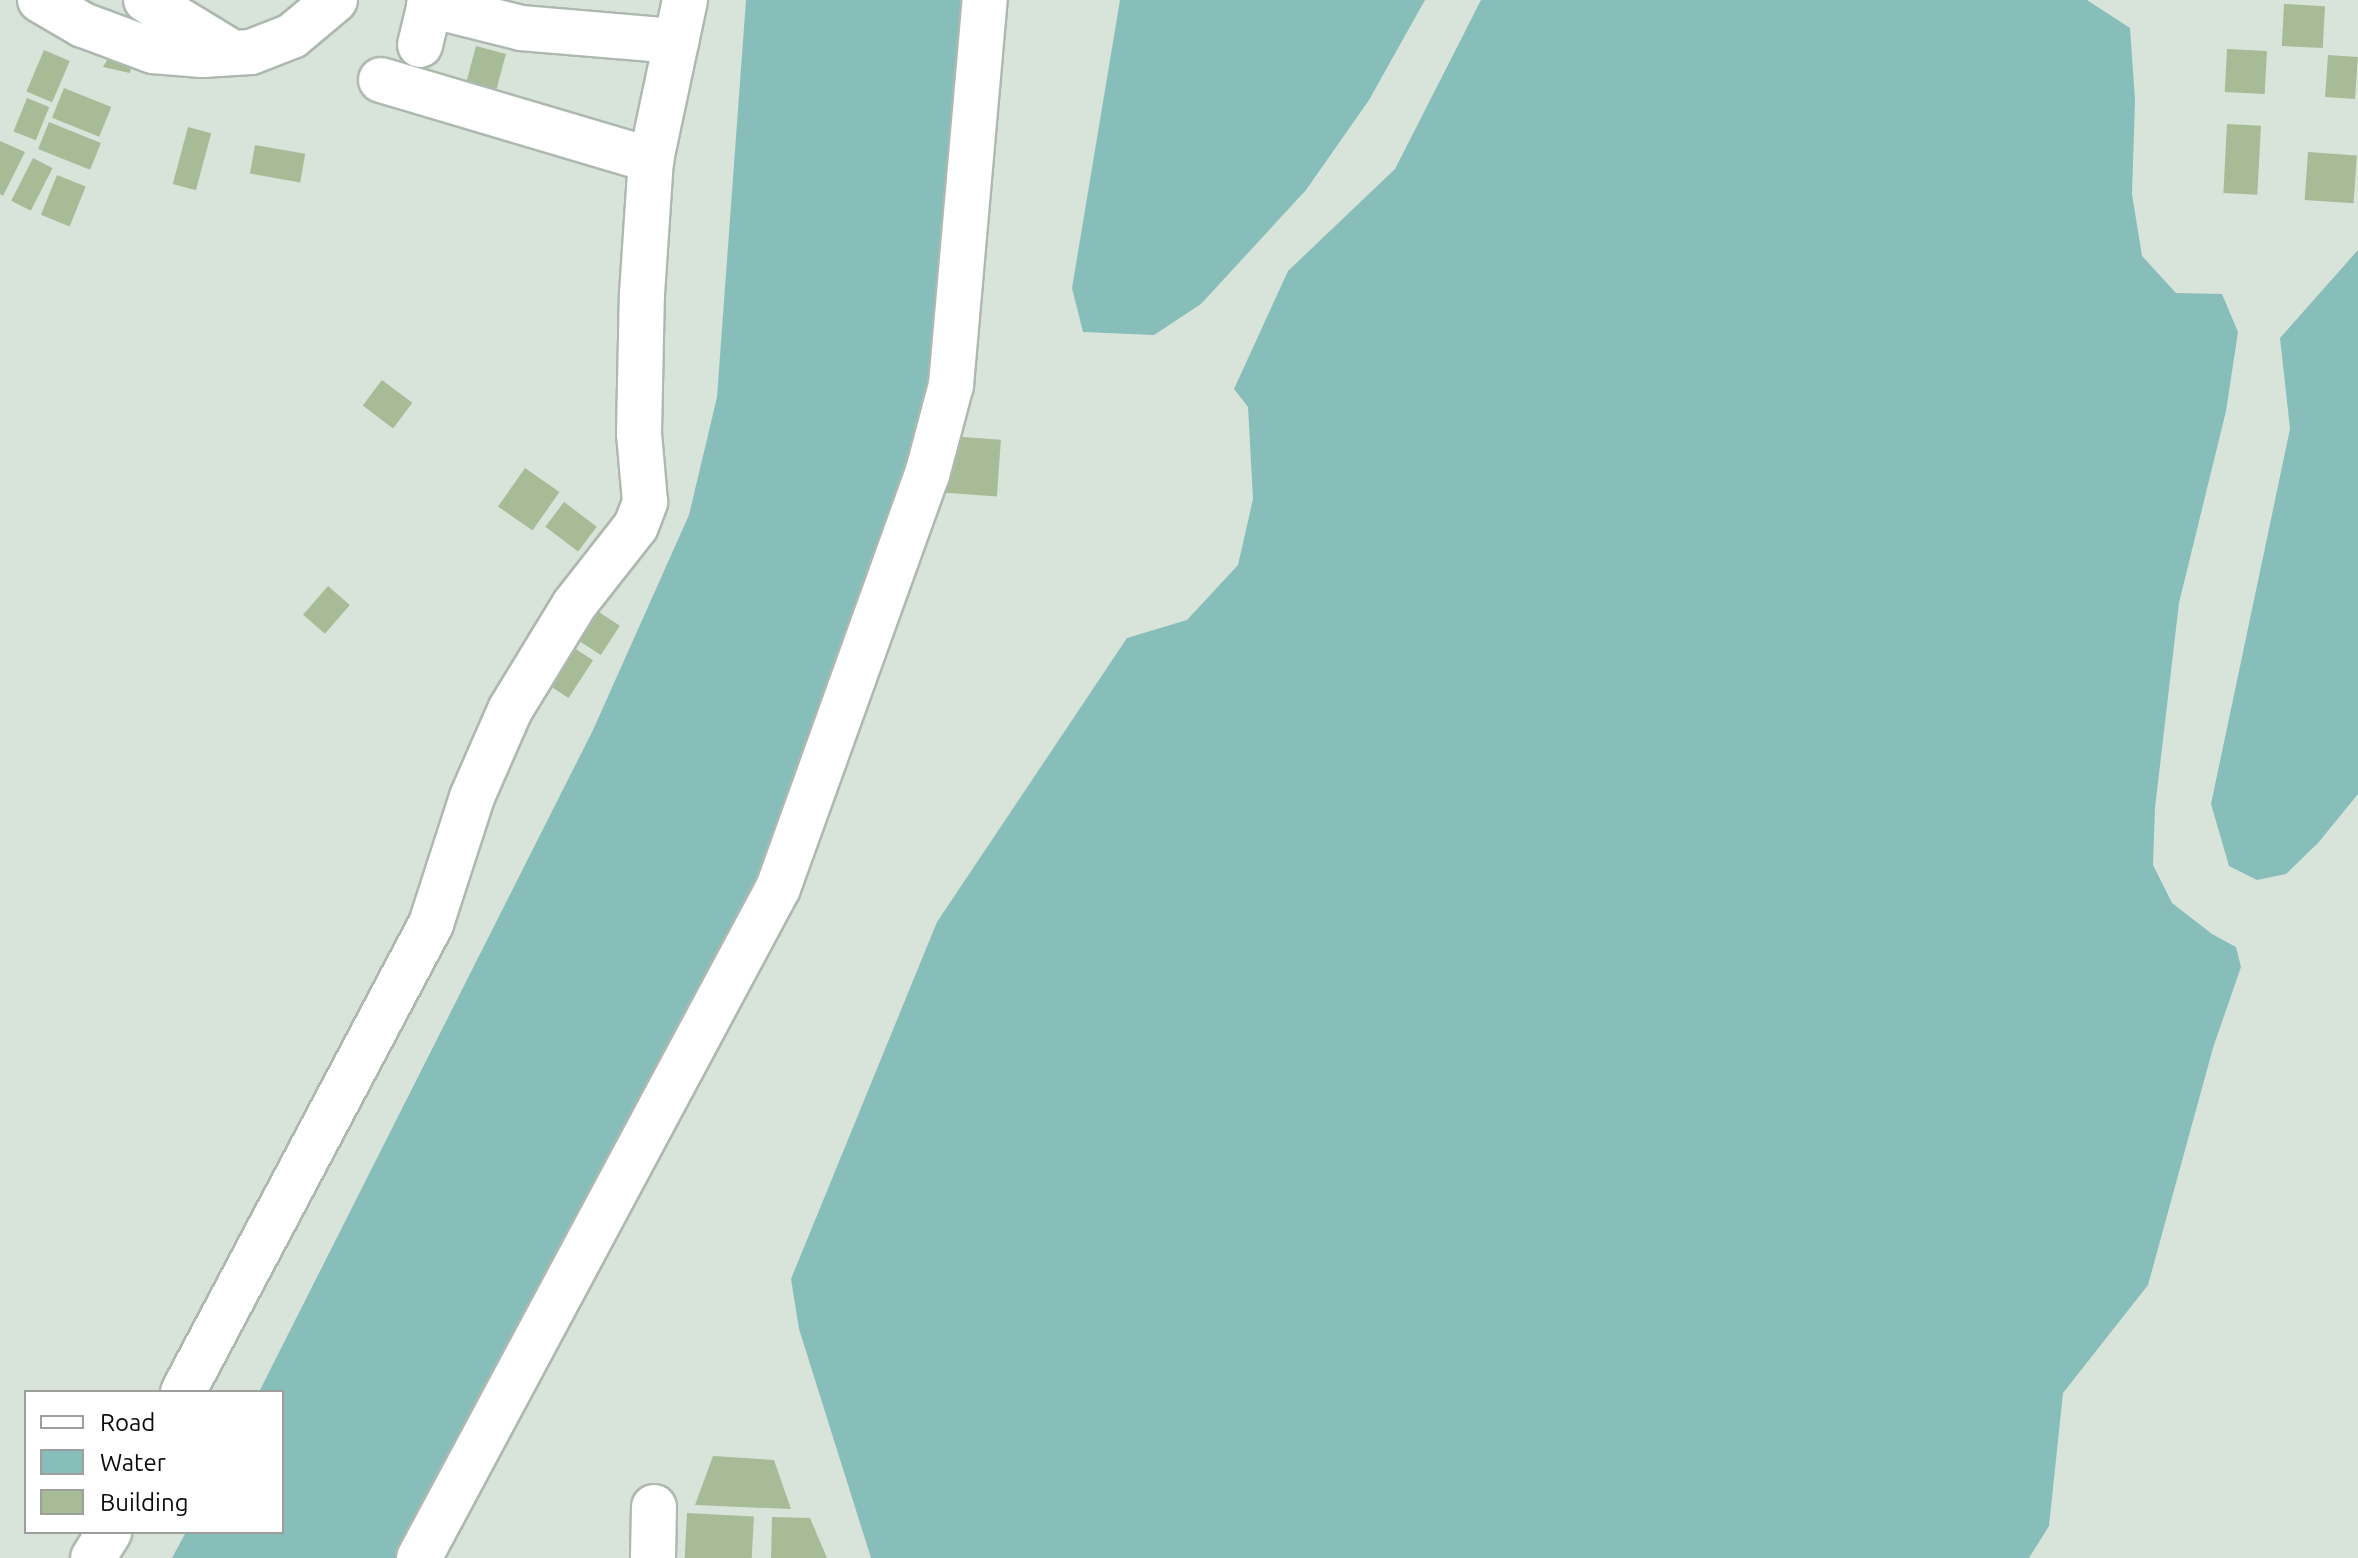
<!DOCTYPE html>
<html>
<head>
<meta charset="utf-8">
<style>
	body { margin:0 }
	#map { position:relative; width:2358px; height:1558px; overflow:hidden; background:#d8e4da; font-family:Ubuntu,sans-serif }
	div>[style] { position:absolute }
	[style*='--x'] { left:calc(var(--x)*1px); top:calc(var(--y)*1px); width:calc(var(--w)*1px); rotate:calc(var(--a)*1deg) }
	.water>* { inset:0; background:#88beb9 }
	.building>* { inset:0; background:#a7bc96; transform-origin:0 0 }
	.roads { filter:drop-shadow(2px 0 #adb9af) drop-shadow(-2px 0 #adb9af) drop-shadow(0 2px #adb9af) drop-shadow(0 -2px #adb9af) }
	.street>* { height:44px; margin:-22px; padding:0 22px; transform-origin:22px; border-radius:22px; background:#fff }
	span { translate:-50% -50%; white-space:nowrap; text-align:center; line-height:1.15; -webkit-text-stroke:8px #fff; paint-order:stroke }
	.legend { position:absolute; left:24px; top:1390px; width:260px; height:144px; box-sizing:border-box; background:#fff; border:2px solid #9d9f9d; margin:0; padding:10px 14px; list-style:none; font-size:24px; color:#0a0e0a }
	.legend li { display:flex; align-items:center; gap:16px; height:40px }
	.legend b { width:40px; border:2px solid #9d9f9d }
</style>
</head>
<body>
<div id="map">
	<div class="water">
		<div style="clip-path:polygon(746px 0,962px 0,924px 421px,780px 840px,396px 1558px,172px 1558px,186px 1532px,282px 1532px,282px 1392px,259px 1392px,593px 730px,689px 515px,717px 397px)"></div>
		<div style="clip-path:polygon(1120px 0,1425px 0,1369px 100px,1306px 190px,1201px 304px,1154px 335px,1083px 332px,1072px 288px)"></div>
		<div style="clip-path:polygon(1481px 0,2087px 0,2130px 28px,2135px 100px,2132px 194px,2142px 256px,2176px 293px,2222px 294px,2238px 332px,2226px 411px,2179px 603px,2155px 808px,2153px 865px,2172px 903px,2212px 934px,2236px 947px,2241px 967px,2213px 1048px,2148px 1285px,2063px 1393px,2049px 1526px,2029px 1558px,871px 1558px,799px 1329px,791px 1279px,937px 922px,1127px 638px,1187px 620px,1238px 565px,1253px 499px,1248px 407px,1234px 389px,1288px 271px,1395px 169px)"></div>
		<div style="clip-path:polygon(2358px 250px,2358px 794px,2318px 843px,2286px 874px,2257px 880px,2229px 866px,2211px 804px,2290px 429px,2280px 338px)"></div>
	</div>
	<div class="building">
		<div style="left:2284px;top:4px;width:41px;height:42px;rotate:3deg"></div>
		<div style="left:476px;top:46px;width:31px;height:44px;rotate:15deg"></div>
		<div style="left:2227px;top:49px;width:40px;height:43px;rotate:3deg"></div>
		<div style="left:44px;top:50px;width:28px;height:45px;rotate:23deg"></div>
		<div style="clip-path:polygon(113px 50px,134px 54px,130px 73px,103px 67px)"></div>
		<div style="left:2328px;top:55px;width:30px;height:42px;rotate:4deg"></div>
		<div style="left:64px;top:88px;width:51px;height:32px;rotate:22deg"></div>
		<div style="left:27px;top:98px;width:24px;height:36px;rotate:22deg"></div>
		<div style="left:49px;top:122px;width:56px;height:29px;rotate:22deg"></div>
		<div style="left:2227px;top:124px;width:34px;height:69px;rotate:3deg"></div>
		<div style="left:188px;top:127px;width:24px;height:59px;rotate:15deg"></div>
		<div style="clip-path:polygon(0 141px,25px 152px,3px 196px,0 194px)"></div>
		<div style="left:255px;top:145px;width:51px;height:29px;rotate:10deg"></div>
		<div style="left:2308px;top:152px;width:49px;height:48px;rotate:4deg"></div>
		<div style="left:33px;top:158px;width:22px;height:48px;rotate:27deg"></div>
		<div style="left:57px;top:175px;width:31px;height:43px;rotate:22deg"></div>
		<div style="left:382px;top:380px;width:38px;height:32px;rotate:37deg"></div>
		<div style="left:949px;top:436px;width:52px;height:57px;rotate:4deg"></div>
		<div style="left:525px;top:468px;width:42px;height:47px;rotate:35deg"></div>
		<div style="left:564px;top:502px;width:41px;height:31px;rotate:37deg"></div>
		<div style="left:328px;top:586px;width:29px;height:38px;rotate:41deg"></div>
		<div style="left:588px;top:605px;width:38px;height:35px;rotate:33deg"></div>
		<div style="left:562px;top:640px;width:37px;height:45px;rotate:33deg"></div>
		<div style="clip-path:polygon(713px 1456px,774px 1460px,791px 1509px,695px 1505px)"></div>
		<div style="left:687px;top:1513px;width:67px;height:45px;rotate:3deg"></div>
		<div style="clip-path:polygon(772px 1517px,810px 1518px,827px 1558px,771px 1558px)"></div>
	</div>
	<div class="roads">
		<div class="street">
			<div style="--x:40;--y:0;--w:50;--a:30.2"></div>
			<div style="--x:83;--y:25;--w:75;--a:20.4"></div>
			<div style="--x:153;--y:51;--w:49;--a:4.7"></div>
			<div style="--x:202;--y:55;--w:49;--a:-3.5"></div>
			<div style="--x:251;--y:52;--w:44;--a:-21.3"></div>
			<div style="--x:292;--y:36;--w:56;--a:-39.9"></div>
			<div style="--x:146;--y:0;--w:102;--a:31.3"></div>
			<div style="--x:429;--y:5;--w:95;--a:14"></div>
			<div style="--x:521;--y:28;--w:156;--a:4.8"></div>
			<div style="--x:420;--y:45;--w:46;--a:-76.3"></div>
			<div style="--x:381;--y:80;--w:282;--a:16.5"></div>
			<div style="--x:183;--y:1392;--w:530;--a:-62.08"></div>
			<div style="--x:431;--y:924;--w:133;--a:-72.1"></div>
			<div style="--x:472;--y:797;--w:95;--a:-66.4"></div>
			<div style="--x:510;--y:710;--w:123;--a:-58.6"></div>
			<div style="--x:574;--y:605;--w:100;--a:-51.9"></div>
			<div style="--x:636;--y:526;--w:26;--a:-69"></div>
			<div style="--x:645;--y:502;--w:69;--a:-95"></div>
			<div style="--x:639;--y:433;--w:139;--a:-88.8"></div>
			<div style="--x:642;--y:294;--w:134;--a:-86.2"></div>
			<div style="--x:651;--y:160;--w:164;--a:-78"></div>
			<div style="--x:93;--y:1558;--w:31;--a:-58"></div>
			<div style="--x:419;--y:1558;--w:760;--a:-61.82"></div>
			<div style="--x:778;--y:888;--w:439;--a:-70.2"></div>
			<div style="--x:927;--y:475;--w:93;--a:-75.1"></div>
			<div style="--x:951;--y:385;--w:386;--a:-85"></div>
			<div style="--x:653;--y:1558;--w:51;--a:-88.9"></div>
		</div>
	</div>
	<ul class="legend">
	<li><b style="height:10px;background:#fff"></b>Road</li>
	<li><b style="height:22px;background:#88beb9"></b>Water</li>
	<li><b style="height:22px;background:#a7bc96"></b>Building</li>
	</ul>
</div>
</body>
</html>
